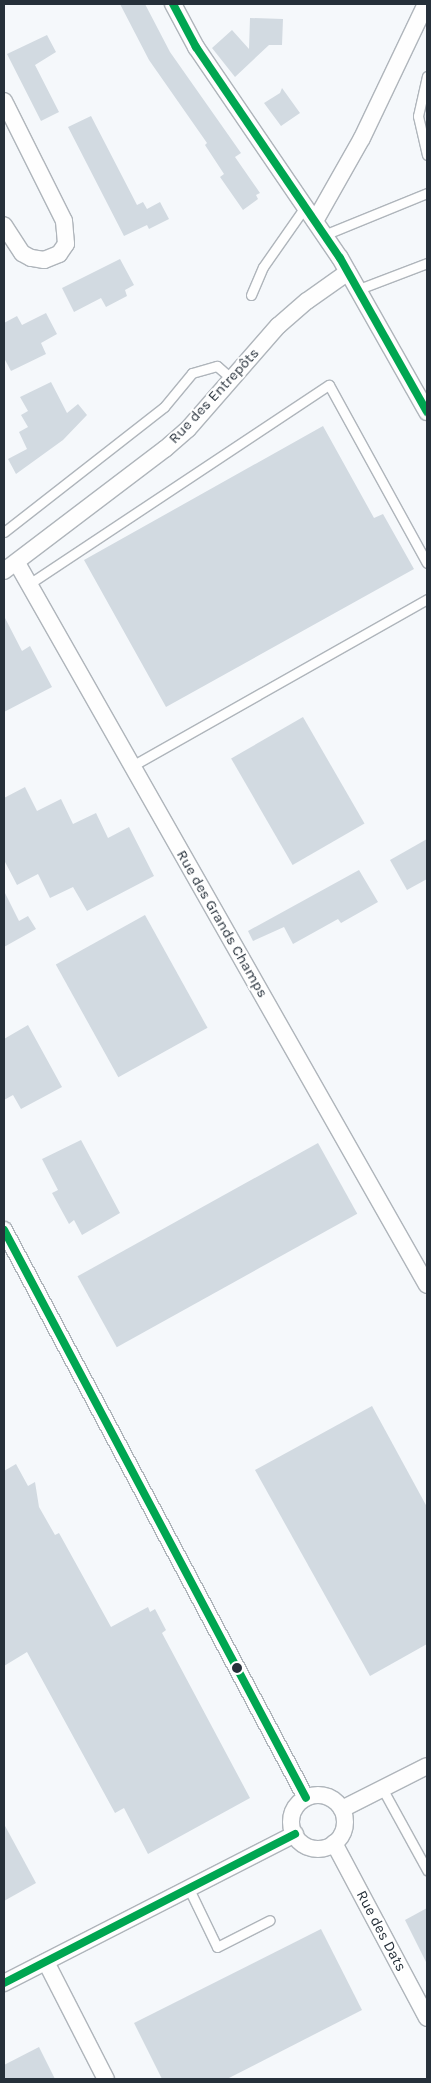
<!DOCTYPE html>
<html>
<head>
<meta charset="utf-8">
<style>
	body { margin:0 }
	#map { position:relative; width:431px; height:2083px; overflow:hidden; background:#f5f8fb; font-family:Karla,sans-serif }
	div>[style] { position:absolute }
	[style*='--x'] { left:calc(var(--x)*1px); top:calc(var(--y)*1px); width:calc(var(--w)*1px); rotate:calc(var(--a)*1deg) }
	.building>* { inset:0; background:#d2dae1; transform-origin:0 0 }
	.roads { filter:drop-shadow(1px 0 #afb5bb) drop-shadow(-1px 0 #afb5bb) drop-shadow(0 1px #afb5bb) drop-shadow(0 -1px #afb5bb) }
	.lane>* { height:9px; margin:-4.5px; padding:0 4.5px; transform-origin:4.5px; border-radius:4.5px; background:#fefefe }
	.street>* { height:16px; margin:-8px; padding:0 8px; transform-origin:8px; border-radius:8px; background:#fefefe }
	.street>.ring { margin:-8px; padding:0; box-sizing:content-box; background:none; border:16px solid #fefefe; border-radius:50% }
	.bus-1>* { height:8px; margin:-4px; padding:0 4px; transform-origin:4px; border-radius:4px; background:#00a651 }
	.dots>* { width:14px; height:14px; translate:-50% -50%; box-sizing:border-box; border:2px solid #fff; border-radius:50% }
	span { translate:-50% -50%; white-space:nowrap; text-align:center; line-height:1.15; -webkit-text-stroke:4px #fff; paint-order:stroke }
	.street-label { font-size:15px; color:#26303a }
	.frame { position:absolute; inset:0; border:5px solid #26303a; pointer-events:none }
</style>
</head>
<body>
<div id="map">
	<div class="building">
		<div style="clip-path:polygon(120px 4px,145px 4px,170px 52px,241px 153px,235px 157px,260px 193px,256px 195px,258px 199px,243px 210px,220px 177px,224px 174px,205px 145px,207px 143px,149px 60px)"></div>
		<div style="clip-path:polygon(250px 18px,283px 19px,282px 45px,269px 45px,235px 77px,212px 48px,232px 30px,249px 49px)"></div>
		<div style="clip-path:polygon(47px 35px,56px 52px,35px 65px,59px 112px,41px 121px,7px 54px)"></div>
		<div style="clip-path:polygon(282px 88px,300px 113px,281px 126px,264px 103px,280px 93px)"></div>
		<div style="clip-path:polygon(91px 116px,137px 205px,143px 202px,147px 209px,160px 202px,169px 219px,149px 229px,147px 225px,124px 236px,68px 127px)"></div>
		<div style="clip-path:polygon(120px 259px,134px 285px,125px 290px,127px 296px,106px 307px,101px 298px,74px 312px,62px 288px)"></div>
		<div style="clip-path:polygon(46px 313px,57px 334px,41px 343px,46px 354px,11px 371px,4px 358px,4px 323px,17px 316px,22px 325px)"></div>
		<div style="clip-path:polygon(51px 382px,67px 413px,78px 404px,87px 415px,63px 440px,16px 474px,8px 459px,27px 449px,19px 432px,28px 427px,21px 415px,28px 411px,20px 397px)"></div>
		<div style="clip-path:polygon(323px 426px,374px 518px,383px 514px,414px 569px,166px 707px,84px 560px)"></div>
		<div style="clip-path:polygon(4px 616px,22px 651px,30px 646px,52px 687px,4px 712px)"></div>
		<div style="left:303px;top:717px;width:123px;height:83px;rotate:60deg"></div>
		<div style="clip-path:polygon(25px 787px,37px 811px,61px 799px,73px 824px,96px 813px,108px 838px,129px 827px,154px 876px,87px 911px,73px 887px,50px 898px,38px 874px,17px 885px,4px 860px,4px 798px)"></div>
		<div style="clip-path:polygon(427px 839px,427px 879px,407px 890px,390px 860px)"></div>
		<div style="clip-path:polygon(359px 870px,378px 902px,341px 923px,338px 919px,293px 944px,284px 927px,253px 941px,248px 931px)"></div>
		<div style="clip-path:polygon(4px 891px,19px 921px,28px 916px,36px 929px,4px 947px)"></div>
		<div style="left:145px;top:915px;width:129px;height:102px;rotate:61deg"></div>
		<div style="clip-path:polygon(28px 1025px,62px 1087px,21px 1109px,13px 1095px,4px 1100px,4px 1039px)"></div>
		<div style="clip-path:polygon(81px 1140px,120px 1213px,82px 1235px,74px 1220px,69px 1224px,52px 1193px,58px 1190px,42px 1159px)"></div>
		<div style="left:318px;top:1143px;width:81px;height:275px;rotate:61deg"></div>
		<div style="clip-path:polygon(372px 1406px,427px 1507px,427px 1644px,370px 1676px,255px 1470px)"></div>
		<div style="clip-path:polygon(16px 1464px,28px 1486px,35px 1482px,39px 1507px,55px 1535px,59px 1533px,111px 1627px,148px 1607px,150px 1612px,155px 1609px,166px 1630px,162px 1633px,250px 1798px,148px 1854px,124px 1808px,115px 1813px,27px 1652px,4px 1666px,4px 1471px)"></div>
		<div style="clip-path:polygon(4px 1824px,36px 1883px,4px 1901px)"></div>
		<div style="clip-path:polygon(427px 1908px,427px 1964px,405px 1920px)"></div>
		<div style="clip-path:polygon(321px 1929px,362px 2010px,227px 2079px,162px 2079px,134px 2023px)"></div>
		<div style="clip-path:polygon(39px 2047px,55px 2079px,4px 2079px,4px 2065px)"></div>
	</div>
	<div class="roads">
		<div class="lane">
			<div style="--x:427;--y:76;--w:41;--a:102.7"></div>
			<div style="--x:418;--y:116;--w:40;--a:77"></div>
			<div style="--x:324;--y:235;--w:111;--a:-22.2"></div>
			<div style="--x:359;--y:289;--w:73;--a:-20.9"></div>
			<div style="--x:251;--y:295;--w:30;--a:-67"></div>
			<div style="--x:263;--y:267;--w:73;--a:-55"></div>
			<div style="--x:4;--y:532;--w:203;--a:-38"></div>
			<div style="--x:164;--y:407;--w:44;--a:-50.5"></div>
			<div style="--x:192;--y:373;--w:26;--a:-16"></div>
			<div style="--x:217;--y:366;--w:20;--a:41"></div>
			<div style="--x:29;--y:584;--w:360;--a:-33.6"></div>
			<div style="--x:329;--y:385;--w:203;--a:61.2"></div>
			<div style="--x:132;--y:766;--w:339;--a:-29.5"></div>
			<div style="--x:382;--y:1788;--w:94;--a:61.2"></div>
			<div style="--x:189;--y:1889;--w:64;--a:64.2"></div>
			<div style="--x:217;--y:1947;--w:59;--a:-27"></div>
		</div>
		<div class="street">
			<div style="--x:173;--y:4;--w:49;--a:61.9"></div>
			<div style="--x:196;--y:47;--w:255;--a:55.7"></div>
			<div style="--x:340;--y:258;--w:177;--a:60.5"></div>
			<div style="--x:4;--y:101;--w:134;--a:63.4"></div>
			<div style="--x:64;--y:221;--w:23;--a:85"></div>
			<div style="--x:66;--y:244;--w:12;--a:125"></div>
			<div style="--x:59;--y:254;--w:16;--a:158"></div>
			<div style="--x:44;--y:260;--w:13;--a:-171"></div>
			<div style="--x:31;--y:258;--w:10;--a:-151"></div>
			<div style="--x:22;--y:253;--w:33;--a:-123"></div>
			<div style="--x:315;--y:221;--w:95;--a:-60.5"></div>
			<div style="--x:362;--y:138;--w:148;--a:-64.5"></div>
			<div style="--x:17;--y:563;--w:830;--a:60.41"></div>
			<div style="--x:4;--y:571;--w:202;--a:-37.2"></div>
			<div style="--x:165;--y:449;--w:30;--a:-41"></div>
			<div style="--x:188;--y:429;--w:137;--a:-48.9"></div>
			<div style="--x:278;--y:326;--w:38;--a:-41"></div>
			<div style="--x:307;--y:301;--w:50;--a:-35.3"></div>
			<div style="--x:4;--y:1230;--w:643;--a:62"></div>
			<div class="ring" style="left:291px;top:1795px;width:38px;height:38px"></div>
			<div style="--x:342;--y:1809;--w:95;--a:-26.8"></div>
			<div style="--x:334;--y:1843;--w:198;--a:62"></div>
			<div style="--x:46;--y:1962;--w:131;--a:62.9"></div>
			<div style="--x:4;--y:1983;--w:327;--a:-27.1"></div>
		</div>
	</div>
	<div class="bus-1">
		<div style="--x:173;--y:4;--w:49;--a:61.9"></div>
		<div style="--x:196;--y:47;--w:255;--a:55.7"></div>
		<div style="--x:340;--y:258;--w:177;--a:60.5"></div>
		<div style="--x:4;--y:1230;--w:643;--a:62"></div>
		<div style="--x:4;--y:1983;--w:327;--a:-27.1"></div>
	</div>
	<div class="dots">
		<div style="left:237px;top:1668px;background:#26303a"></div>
	</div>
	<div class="street-label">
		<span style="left:214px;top:396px;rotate:-47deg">Rue des Entrepôts</span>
		<span style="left:222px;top:924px;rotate:60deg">Rue des Grands Champs</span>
		<span style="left:381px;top:1931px;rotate:62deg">Rue des Dats</span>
	</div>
	<div class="frame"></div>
</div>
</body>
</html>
